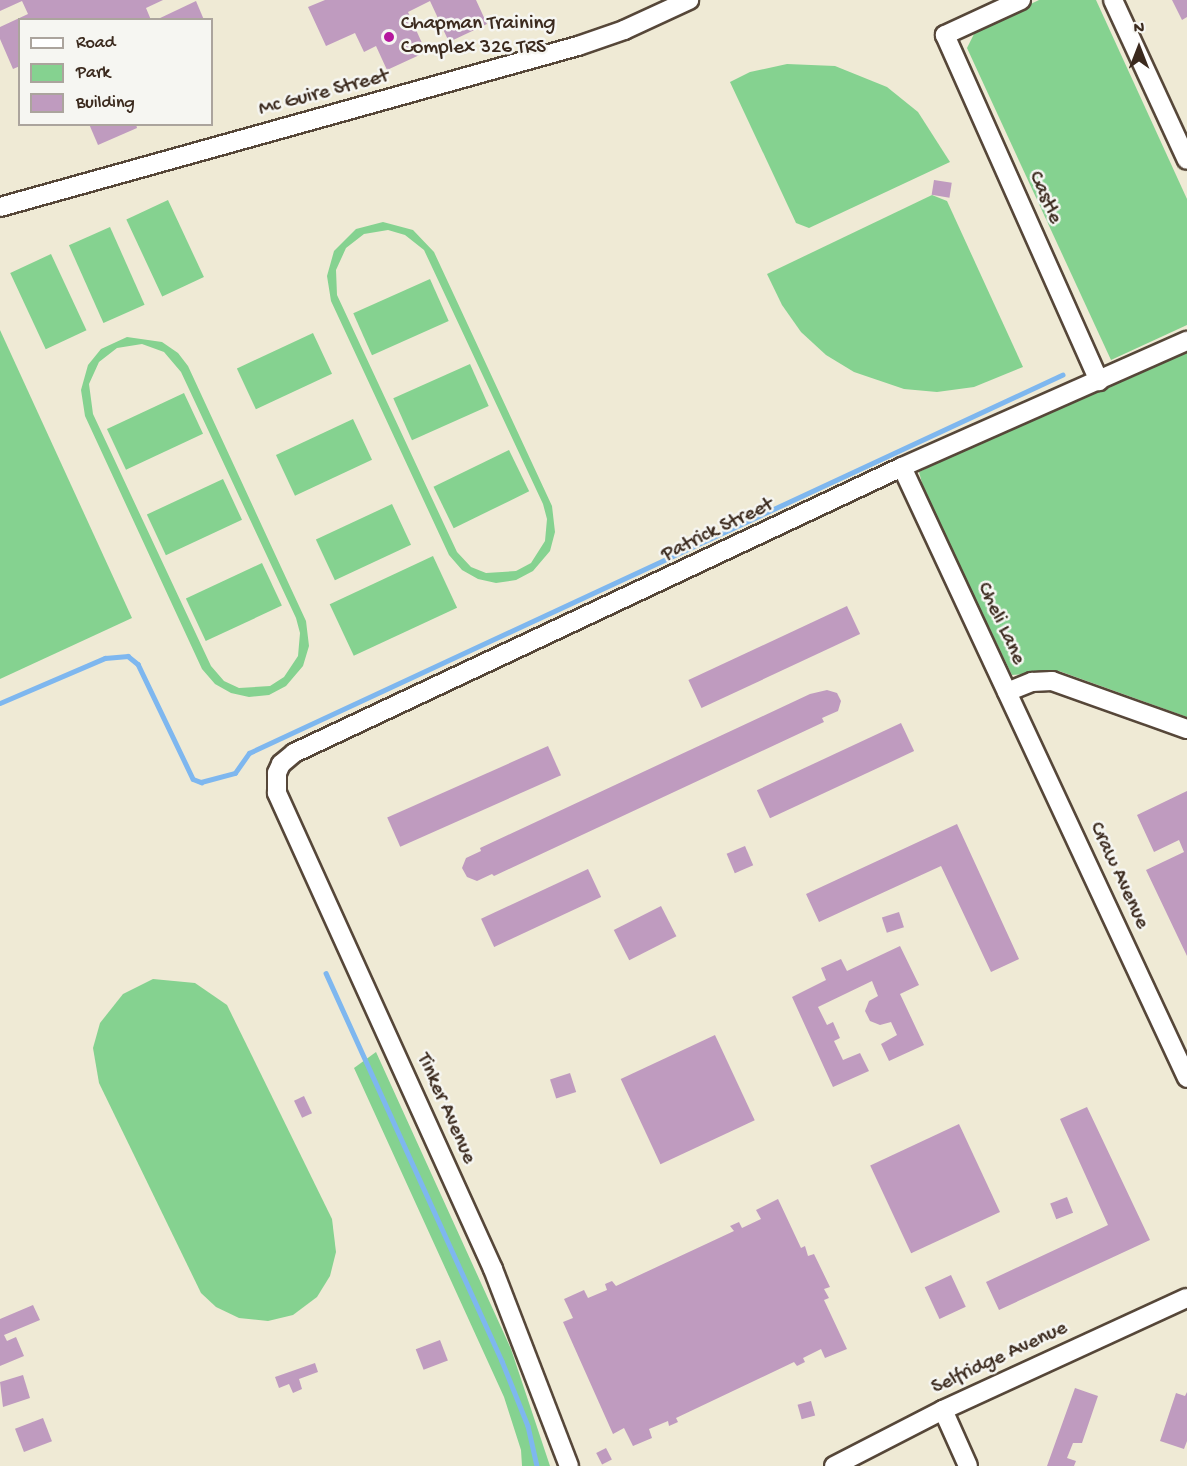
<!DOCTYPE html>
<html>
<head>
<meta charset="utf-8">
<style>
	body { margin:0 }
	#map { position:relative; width:1187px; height:1466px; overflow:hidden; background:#efead5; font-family:"Gochi Hand",sans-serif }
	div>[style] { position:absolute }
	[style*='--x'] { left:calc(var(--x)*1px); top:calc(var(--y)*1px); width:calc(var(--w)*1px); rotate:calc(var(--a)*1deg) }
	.green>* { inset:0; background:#85d290; transform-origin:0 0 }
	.stream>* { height:4.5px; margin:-2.25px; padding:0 2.25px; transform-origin:2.25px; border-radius:2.25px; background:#7eb7ef }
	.building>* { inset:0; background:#bf9bbf; transform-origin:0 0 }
	.roads { filter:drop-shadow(2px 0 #564739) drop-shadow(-2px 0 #564739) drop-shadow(0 2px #564739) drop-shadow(0 -2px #564739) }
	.minor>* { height:18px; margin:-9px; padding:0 9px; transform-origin:9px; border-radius:9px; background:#fff }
	.dots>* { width:16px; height:16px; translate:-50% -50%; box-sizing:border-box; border:3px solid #f6f6f2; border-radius:50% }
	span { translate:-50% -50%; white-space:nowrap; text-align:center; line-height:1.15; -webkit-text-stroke:5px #f6f6f2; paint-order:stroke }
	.poi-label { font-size:21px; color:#3b2a1e }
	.left { translate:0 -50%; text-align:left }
	.street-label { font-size:21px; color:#3b2a1e }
	.legend { position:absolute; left:18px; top:18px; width:195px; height:108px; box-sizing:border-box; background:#f6f6f2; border:2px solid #aba49d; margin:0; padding:8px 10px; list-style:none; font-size:18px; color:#3b2a1e }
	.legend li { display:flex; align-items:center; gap:12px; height:30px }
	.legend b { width:30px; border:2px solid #aba49d }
	.north { position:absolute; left:1109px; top:18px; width:60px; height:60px; -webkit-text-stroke:4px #f6f6f2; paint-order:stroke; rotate:0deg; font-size:16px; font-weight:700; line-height:24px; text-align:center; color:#3b2a1e }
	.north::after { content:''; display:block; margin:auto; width:21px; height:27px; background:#3b2a1e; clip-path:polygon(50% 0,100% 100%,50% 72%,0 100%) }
</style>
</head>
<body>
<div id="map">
	<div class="green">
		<div style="clip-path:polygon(1039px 0,1096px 0,1187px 199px,1187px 325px,1111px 360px,967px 48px,976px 30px)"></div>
		<div style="clip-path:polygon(787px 64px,835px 66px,887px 87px,918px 112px,950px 162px,809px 228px,796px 223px,730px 82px,750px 72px)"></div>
		<div style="clip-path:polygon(932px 195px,947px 201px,1023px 367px,974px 387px,937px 392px,904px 389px,854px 372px,826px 355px,801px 332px,782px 305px,767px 274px)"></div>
		<div style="left:168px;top:200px;width:85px;height:46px;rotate:65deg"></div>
		<div style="clip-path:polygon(evenodd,383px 222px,413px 230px,434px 252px,552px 506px,555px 532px,550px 551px,533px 571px,516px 580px,496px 583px,478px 579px,462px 570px,449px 555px,331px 301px,327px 276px,334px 251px,356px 229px,383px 222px,388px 230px,405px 235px,424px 250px,543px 504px,547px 519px,545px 541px,531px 563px,516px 571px,486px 573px,471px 567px,457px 552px,337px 295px,336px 270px,346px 248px,364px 234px,388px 230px)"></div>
		<div style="left:110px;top:227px;width:85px;height:45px;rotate:66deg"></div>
		<div style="left:51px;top:254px;width:84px;height:45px;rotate:65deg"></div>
		<div style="left:430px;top:279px;width:46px;height:84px;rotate:66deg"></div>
		<div style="clip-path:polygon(0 330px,132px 618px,0 679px)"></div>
		<div style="left:313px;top:333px;width:45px;height:84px;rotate:65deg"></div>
		<div style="clip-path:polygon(evenodd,127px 337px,162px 342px,178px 353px,188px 366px,306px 621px,309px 646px,303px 666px,286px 686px,269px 695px,249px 697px,231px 693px,215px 684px,202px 669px,85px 416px,81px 390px,88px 365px,101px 349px,127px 337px,142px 344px,164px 352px,181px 372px,296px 618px,300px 633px,298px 656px,284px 677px,270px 686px,239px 688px,224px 681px,211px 666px,93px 414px,89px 384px,99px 362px,117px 348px,142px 344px)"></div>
		<div style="clip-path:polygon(1187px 352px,1187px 717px,1059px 671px,1012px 675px,925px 494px,919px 472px,1067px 399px,1126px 380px)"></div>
		<div style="left:470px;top:364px;width:46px;height:84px;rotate:66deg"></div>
		<div style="left:184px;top:393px;width:45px;height:85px;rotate:65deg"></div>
		<div style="left:353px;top:419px;width:45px;height:85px;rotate:65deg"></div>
		<div style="left:509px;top:450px;width:46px;height:84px;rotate:64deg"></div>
		<div style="left:223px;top:479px;width:45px;height:84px;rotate:65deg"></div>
		<div style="left:392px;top:504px;width:45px;height:84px;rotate:65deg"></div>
		<div style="left:433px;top:556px;width:57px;height:114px;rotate:65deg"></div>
		<div style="left:262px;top:563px;width:47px;height:84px;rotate:65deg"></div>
		<div style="clip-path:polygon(153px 979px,195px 983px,227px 1005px,332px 1219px,336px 1252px,330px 1276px,317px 1297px,293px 1315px,268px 1321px,239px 1318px,216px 1307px,201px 1293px,99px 1083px,93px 1048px,100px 1023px,123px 994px)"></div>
		<div style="clip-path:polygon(376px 1052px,511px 1349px,550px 1466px,522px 1466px,521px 1450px,504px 1397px,354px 1068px)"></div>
	</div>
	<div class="stream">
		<div style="--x:0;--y:703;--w:114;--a:-23.2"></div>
		<div style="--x:105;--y:658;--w:23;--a:-5"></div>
		<div style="--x:128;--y:656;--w:13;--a:39"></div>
		<div style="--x:138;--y:664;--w:127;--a:64.4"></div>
		<div style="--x:193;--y:779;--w:9;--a:21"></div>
		<div style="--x:201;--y:782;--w:35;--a:-15"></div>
		<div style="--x:235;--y:773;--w:24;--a:-55"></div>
		<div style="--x:249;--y:753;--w:897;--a:-24.94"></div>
		<div style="--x:326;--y:973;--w:426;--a:65.6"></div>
		<div style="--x:502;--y:1361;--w:70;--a:68.2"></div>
		<div style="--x:528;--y:1426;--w:41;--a:77.3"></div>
	</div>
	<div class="building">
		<div style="clip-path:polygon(0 0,163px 0,146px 8px,151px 20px,20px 20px,20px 66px,13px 69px,0 39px,0 27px,28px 14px,22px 1px,0 11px)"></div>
		<div style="clip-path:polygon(325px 0,476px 0,487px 24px,449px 42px,430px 1px,408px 12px,426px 52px,387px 70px,376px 46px,364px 52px,355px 33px,326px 46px,308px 7px)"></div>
		<div style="clip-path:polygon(1172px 0,1187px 0,1187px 17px,1182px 20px)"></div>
		<div style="clip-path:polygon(196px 1px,204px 20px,156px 20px)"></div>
		<div style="clip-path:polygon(89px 124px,136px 124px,137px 128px,98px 145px)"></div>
		<div style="left:934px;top:180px;width:18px;height:15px;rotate:9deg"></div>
		<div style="left:847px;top:606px;width:31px;height:175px;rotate:65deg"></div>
		<div style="clip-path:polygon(827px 690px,837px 693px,841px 701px,838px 711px,822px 718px,824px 722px,494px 876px,492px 874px,477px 881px,467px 877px,462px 868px,466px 858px,481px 851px,480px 848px,810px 694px)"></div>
		<div style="left:901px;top:723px;width:31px;height:159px;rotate:65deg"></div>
		<div style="left:548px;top:746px;width:32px;height:176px;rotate:66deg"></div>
		<div style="clip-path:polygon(1187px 791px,1187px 956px,1146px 870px,1184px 852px,1179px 840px,1154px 852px,1137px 815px)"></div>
		<div style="clip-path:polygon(957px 824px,1019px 959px,991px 972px,941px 866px,819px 922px,806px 894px)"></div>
		<div style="left:745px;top:846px;width:21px;height:20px;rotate:67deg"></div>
		<div style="left:588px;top:869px;width:31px;height:118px;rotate:65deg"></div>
		<div style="left:661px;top:906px;width:34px;height:53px;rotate:63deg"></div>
		<div style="left:899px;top:912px;width:16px;height:18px;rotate:72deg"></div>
		<div style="clip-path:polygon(900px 946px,919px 985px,900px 994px,924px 1045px,889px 1061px,881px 1044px,897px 1035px,891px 1022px,880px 1025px,870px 1021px,865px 1011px,869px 1001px,878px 996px,872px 981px,818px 1007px,827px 1025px,833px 1022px,840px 1038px,834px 1041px,843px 1060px,860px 1053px,869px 1071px,833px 1087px,792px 997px,826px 980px,821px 968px,841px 959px,847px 971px)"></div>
		<div style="left:715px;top:1035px;width:94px;height:104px;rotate:65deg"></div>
		<div style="left:570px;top:1073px;width:20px;height:21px;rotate:72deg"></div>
		<div style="left:304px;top:1096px;width:19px;height:11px;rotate:65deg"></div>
		<div style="clip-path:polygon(1087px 1107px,1150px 1240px,999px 1310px,986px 1282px,1108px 1225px,1060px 1119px)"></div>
		<div style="left:959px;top:1124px;width:97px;height:98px;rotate:65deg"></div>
		<div style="left:1067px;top:1197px;width:17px;height:18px;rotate:69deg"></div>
		<div style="clip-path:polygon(778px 1199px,801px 1248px,805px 1246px,808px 1256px,814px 1254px,830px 1287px,824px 1289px,829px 1298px,824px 1300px,847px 1349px,825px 1358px,821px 1349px,803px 1358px,805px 1362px,797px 1366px,794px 1362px,676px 1418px,678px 1422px,669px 1426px,668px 1421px,649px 1429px,652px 1438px,633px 1446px,624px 1428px,613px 1434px,563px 1322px,573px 1318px,564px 1299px,584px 1290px,588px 1298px,607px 1290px,605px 1284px,612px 1281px,616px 1286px,734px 1231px,730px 1226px,739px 1222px,742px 1228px,761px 1219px,756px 1210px)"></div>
		<div style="left:951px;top:1275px;width:35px;height:29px;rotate:65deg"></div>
		<div style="clip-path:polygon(33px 1305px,40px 1320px,4px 1335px,7px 1341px,16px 1337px,24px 1356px,0 1366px,0 1319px)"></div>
		<div style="left:440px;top:1340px;width:22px;height:26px;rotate:69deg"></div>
		<div style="clip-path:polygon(315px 1363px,318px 1372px,299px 1379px,302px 1389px,293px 1393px,289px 1384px,279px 1388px,275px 1377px)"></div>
		<div style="clip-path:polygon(23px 1375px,30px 1398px,3px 1407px,0 1382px)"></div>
		<div style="clip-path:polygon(1075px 1388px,1098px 1396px,1082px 1443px,1073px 1443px,1067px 1458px,1076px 1461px,1074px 1466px,1047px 1466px)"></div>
		<div style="clip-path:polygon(1187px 1392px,1187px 1441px,1184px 1449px,1160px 1441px,1176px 1393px,1185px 1396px)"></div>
		<div style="left:811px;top:1401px;width:15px;height:14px;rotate:74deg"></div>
		<div style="left:43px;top:1418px;width:25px;height:30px;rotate:69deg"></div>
		<div style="left:606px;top:1448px;width:13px;height:11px;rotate:63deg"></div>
	</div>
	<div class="roads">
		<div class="minor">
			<div style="--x:1021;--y:0;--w:84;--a:155.3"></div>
			<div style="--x:945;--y:35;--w:379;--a:66"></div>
			<div style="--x:1113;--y:0;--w:176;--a:65.2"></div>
			<div style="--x:0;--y:207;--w:600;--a:-15.57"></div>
			<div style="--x:578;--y:46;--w:49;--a:-19.2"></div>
			<div style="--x:624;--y:30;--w:72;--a:-24.8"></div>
			<div style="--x:902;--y:467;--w:674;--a:64.99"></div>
			<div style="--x:1007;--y:692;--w:27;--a:-22"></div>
			<div style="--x:1032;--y:682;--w:20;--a:-3"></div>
			<div style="--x:1052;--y:681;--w:143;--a:19.6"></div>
			<div style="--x:943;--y:1410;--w:61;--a:65.9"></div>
			<div style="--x:569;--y:1466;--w:211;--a:-111.1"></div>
			<div style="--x:493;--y:1269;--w:523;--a:-114.41"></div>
			<div style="--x:277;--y:793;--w:20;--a:-90"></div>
			<div style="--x:277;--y:773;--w:10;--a:-66"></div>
			<div style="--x:281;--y:764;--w:17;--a:-40"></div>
			<div style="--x:294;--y:753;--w:672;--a:-25.19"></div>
			<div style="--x:902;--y:467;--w:312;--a:-23.9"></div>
			<div style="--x:834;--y:1466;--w:123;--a:-27.2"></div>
			<div style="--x:943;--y:1410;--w:268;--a:-24.7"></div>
		</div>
	</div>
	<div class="dots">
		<div style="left:389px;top:37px;background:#b5179e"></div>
	</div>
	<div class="poi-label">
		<span class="left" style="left:401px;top:37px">Chapman Training<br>Complex 326 TRS</span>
	</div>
	<div class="street-label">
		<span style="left:324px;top:94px;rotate:-15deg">Mc Guire Street</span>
		<span style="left:1044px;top:198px;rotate:66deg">Castle</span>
		<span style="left:718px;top:531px;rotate:-26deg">Patrick Street</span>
		<span style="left:1000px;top:624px;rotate:65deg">Cheli Lane</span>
		<span style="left:1118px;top:876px;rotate:65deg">Craw Avenue</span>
		<span style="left:445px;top:1109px;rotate:66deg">Tinker Avenue</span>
		<span style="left:1000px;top:1359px;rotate:-25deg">Selfridge Avenue</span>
	</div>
	<ul class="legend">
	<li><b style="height:8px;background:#fff"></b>Road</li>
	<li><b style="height:16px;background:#85d290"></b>Park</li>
	<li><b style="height:16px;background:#bf9bbf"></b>Building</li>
	</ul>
	<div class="north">N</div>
</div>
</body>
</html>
